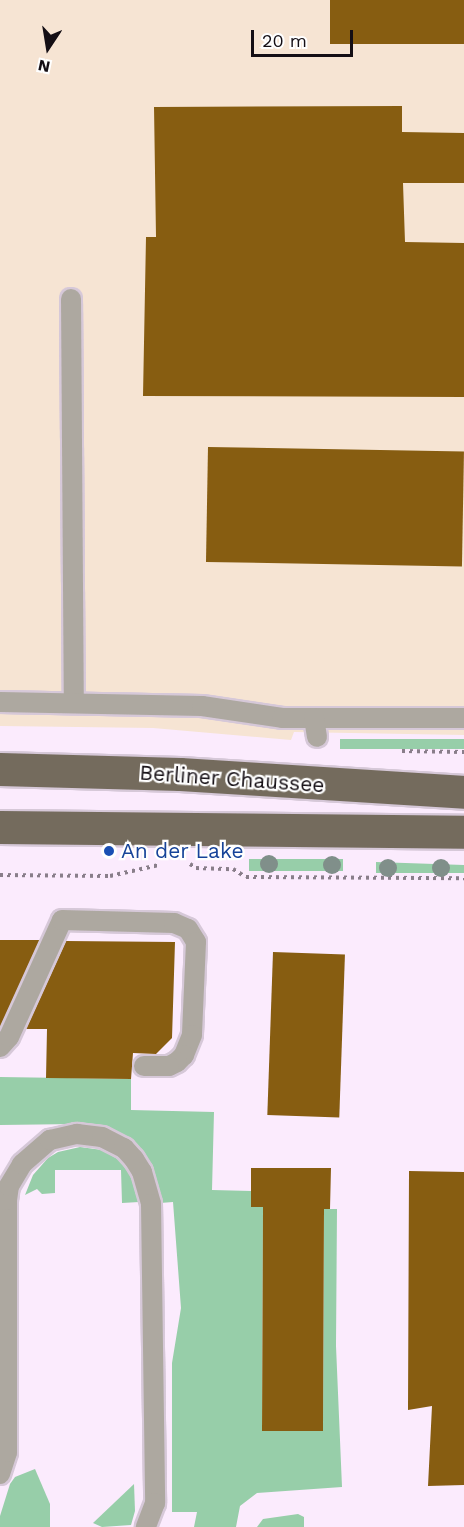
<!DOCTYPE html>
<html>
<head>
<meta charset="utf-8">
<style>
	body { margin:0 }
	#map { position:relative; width:464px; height:1527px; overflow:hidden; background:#fbebfd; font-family:"Work Sans",sans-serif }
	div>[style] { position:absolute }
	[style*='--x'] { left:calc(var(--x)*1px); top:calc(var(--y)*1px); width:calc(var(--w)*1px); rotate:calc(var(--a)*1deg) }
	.industrial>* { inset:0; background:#f6e4d3 }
	.green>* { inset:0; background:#97cea9; transform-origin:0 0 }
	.building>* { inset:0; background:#875d11; transform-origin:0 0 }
	.path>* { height:4px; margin-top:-2px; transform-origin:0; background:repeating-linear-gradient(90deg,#897e8a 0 3px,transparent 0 7.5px) }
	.roads { filter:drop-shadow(2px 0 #d6c8d8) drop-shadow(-2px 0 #d6c8d8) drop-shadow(0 2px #d6c8d8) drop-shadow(0 -2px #d6c8d8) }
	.lane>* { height:20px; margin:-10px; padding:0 10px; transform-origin:10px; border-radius:10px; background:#ada8a0 }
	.primary>* { height:33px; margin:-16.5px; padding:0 16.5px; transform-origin:16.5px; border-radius:16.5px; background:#746b5d }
	.trees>* { width:18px; height:18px; margin:-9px; border-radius:50%; background:#808f8a }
	.dots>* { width:16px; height:16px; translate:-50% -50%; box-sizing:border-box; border:3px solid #fff; border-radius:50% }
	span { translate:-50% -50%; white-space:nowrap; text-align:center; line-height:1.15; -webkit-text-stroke:4.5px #fff; paint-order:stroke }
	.street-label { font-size:21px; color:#140e14 }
	.transit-label { font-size:21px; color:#164399 }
	.left { translate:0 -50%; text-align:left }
	.north { position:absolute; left:18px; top:18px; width:60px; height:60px; -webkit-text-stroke:4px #fff; paint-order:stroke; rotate:192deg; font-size:16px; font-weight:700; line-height:24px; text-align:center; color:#140e14 }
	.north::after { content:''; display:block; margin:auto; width:21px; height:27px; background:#140e14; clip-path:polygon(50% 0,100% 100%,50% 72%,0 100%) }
	.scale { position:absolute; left:251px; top:30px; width:102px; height:27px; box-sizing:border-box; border:3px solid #140e14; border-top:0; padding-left:8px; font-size:18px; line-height:21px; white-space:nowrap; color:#140e14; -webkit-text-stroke:4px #fff; paint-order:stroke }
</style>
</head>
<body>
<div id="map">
	<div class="industrial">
		<div style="clip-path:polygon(0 0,464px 0,464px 735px,294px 732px,291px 740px,153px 728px,0 726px)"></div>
	</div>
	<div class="green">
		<div style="left:340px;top:739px;width:124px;height:10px"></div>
		<div style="left:343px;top:859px;width:12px;height:94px;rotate:90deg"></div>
		<div style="clip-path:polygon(376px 862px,464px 865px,464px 873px,376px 873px)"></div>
		<div style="clip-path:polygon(0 1077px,131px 1079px,131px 1110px,214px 1112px,212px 1190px,251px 1191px,251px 1207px,263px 1207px,262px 1431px,323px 1431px,324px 1209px,337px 1209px,336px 1346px,342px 1487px,257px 1493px,240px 1506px,236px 1527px,194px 1527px,197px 1512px,172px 1512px,172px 1363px,181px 1308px,173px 1202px,160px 1203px,158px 1184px,142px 1154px,92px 1126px,77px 1124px,0 1125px)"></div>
		<div style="clip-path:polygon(80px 1147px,102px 1150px,121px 1161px,135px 1179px,139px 1202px,122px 1203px,121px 1170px,55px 1170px,55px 1193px,42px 1194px,37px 1189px,25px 1195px,33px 1175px,48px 1158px,58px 1152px)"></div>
		<div style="clip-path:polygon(35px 1469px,50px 1504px,50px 1527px,0 1527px,0 1516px,10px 1484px,15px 1477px)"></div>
		<div style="clip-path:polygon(134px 1484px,135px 1511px,131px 1525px,102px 1527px,93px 1523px)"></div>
		<div style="clip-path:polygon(298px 1514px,304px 1517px,304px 1527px,257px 1527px,263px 1519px)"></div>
	</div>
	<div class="building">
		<div style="left:330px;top:0;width:134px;height:44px"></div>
		<div style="clip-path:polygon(402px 106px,402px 132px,464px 133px,464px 183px,403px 183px,405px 242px,464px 243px,464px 397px,143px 396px,146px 237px,156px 237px,154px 107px)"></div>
		<div style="left:208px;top:447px;width:256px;height:115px;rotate:1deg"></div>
		<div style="clip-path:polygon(0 940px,40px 940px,0 1028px)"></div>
		<div style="clip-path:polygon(66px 941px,175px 942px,172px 1038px,156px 1054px,133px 1053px,131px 1079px,46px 1078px,47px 1029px,26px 1029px)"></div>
		<div style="left:273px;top:952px;width:72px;height:163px;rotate:2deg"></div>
		<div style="clip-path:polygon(251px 1168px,331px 1168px,330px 1209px,324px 1209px,323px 1431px,262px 1431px,263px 1207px,251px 1207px)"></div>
		<div style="clip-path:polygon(409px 1171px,464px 1172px,464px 1485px,428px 1486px,432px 1406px,408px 1410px)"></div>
	</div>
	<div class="path">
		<div style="--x:402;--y:751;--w:62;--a:0.9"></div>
		<div style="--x:190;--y:864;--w:7;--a:34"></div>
		<div style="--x:196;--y:868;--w:37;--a:2"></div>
		<div style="--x:233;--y:869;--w:15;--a:32"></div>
		<div style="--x:246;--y:877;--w:218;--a:0.3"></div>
		<div style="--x:0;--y:875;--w:110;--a:0.5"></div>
		<div style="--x:110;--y:876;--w:50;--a:-12.7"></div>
	</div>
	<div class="roads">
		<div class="lane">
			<div style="--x:71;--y:299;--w:404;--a:89.6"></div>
			<div style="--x:0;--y:702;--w:202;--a:1.1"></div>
			<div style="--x:202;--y:706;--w:81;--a:8.5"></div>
			<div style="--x:282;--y:718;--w:182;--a:0"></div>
			<div style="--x:314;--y:718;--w:19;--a:81"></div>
			<div style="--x:0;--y:1047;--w:13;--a:-48"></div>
			<div style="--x:9;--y:1037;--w:128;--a:-65.6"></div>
			<div style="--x:62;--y:920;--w:112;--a:1.5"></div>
			<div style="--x:174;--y:923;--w:15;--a:23"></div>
			<div style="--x:188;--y:929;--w:15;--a:58"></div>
			<div style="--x:196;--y:942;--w:93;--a:92.5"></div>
			<div style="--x:192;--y:1035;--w:22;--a:112"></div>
			<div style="--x:184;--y:1055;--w:10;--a:135"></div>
			<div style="--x:177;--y:1062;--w:9;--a:153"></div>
			<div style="--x:169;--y:1066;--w:25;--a:180"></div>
			<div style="--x:0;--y:1474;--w:23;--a:-72"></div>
			<div style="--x:7;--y:1452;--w:252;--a:-90"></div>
			<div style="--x:7;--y:1200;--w:14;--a:-82"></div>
			<div style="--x:9;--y:1186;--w:26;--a:-59"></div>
			<div style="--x:22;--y:1164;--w:37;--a:-41"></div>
			<div style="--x:50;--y:1140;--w:28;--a:-13"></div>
			<div style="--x:77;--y:1134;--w:25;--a:7"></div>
			<div style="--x:102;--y:1137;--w:25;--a:27"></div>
			<div style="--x:124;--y:1148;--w:15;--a:48"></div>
			<div style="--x:134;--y:1159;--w:15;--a:58"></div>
			<div style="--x:142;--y:1172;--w:33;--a:74"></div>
			<div style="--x:151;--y:1204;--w:299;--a:89.2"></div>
			<div style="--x:155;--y:1503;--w:26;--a:111"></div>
		</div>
		<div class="primary">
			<div style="--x:0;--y:769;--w:180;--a:1.6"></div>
			<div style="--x:180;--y:774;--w:285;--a:3.6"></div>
			<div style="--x:0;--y:827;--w:464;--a:0.6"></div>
		</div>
	</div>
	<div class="trees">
		<div style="left:269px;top:864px"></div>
		<div style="left:332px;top:865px"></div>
		<div style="left:388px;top:868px"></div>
		<div style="left:441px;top:868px"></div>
	</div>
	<div class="dots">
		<div style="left:109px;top:851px;background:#1a4fb4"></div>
	</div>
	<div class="street-label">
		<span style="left:232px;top:779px;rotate:4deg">Berliner Chaussee</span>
	</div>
	<div class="transit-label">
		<span class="left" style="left:121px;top:851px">An der Lake</span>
	</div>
	<div class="north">N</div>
	<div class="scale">20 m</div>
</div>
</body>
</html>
